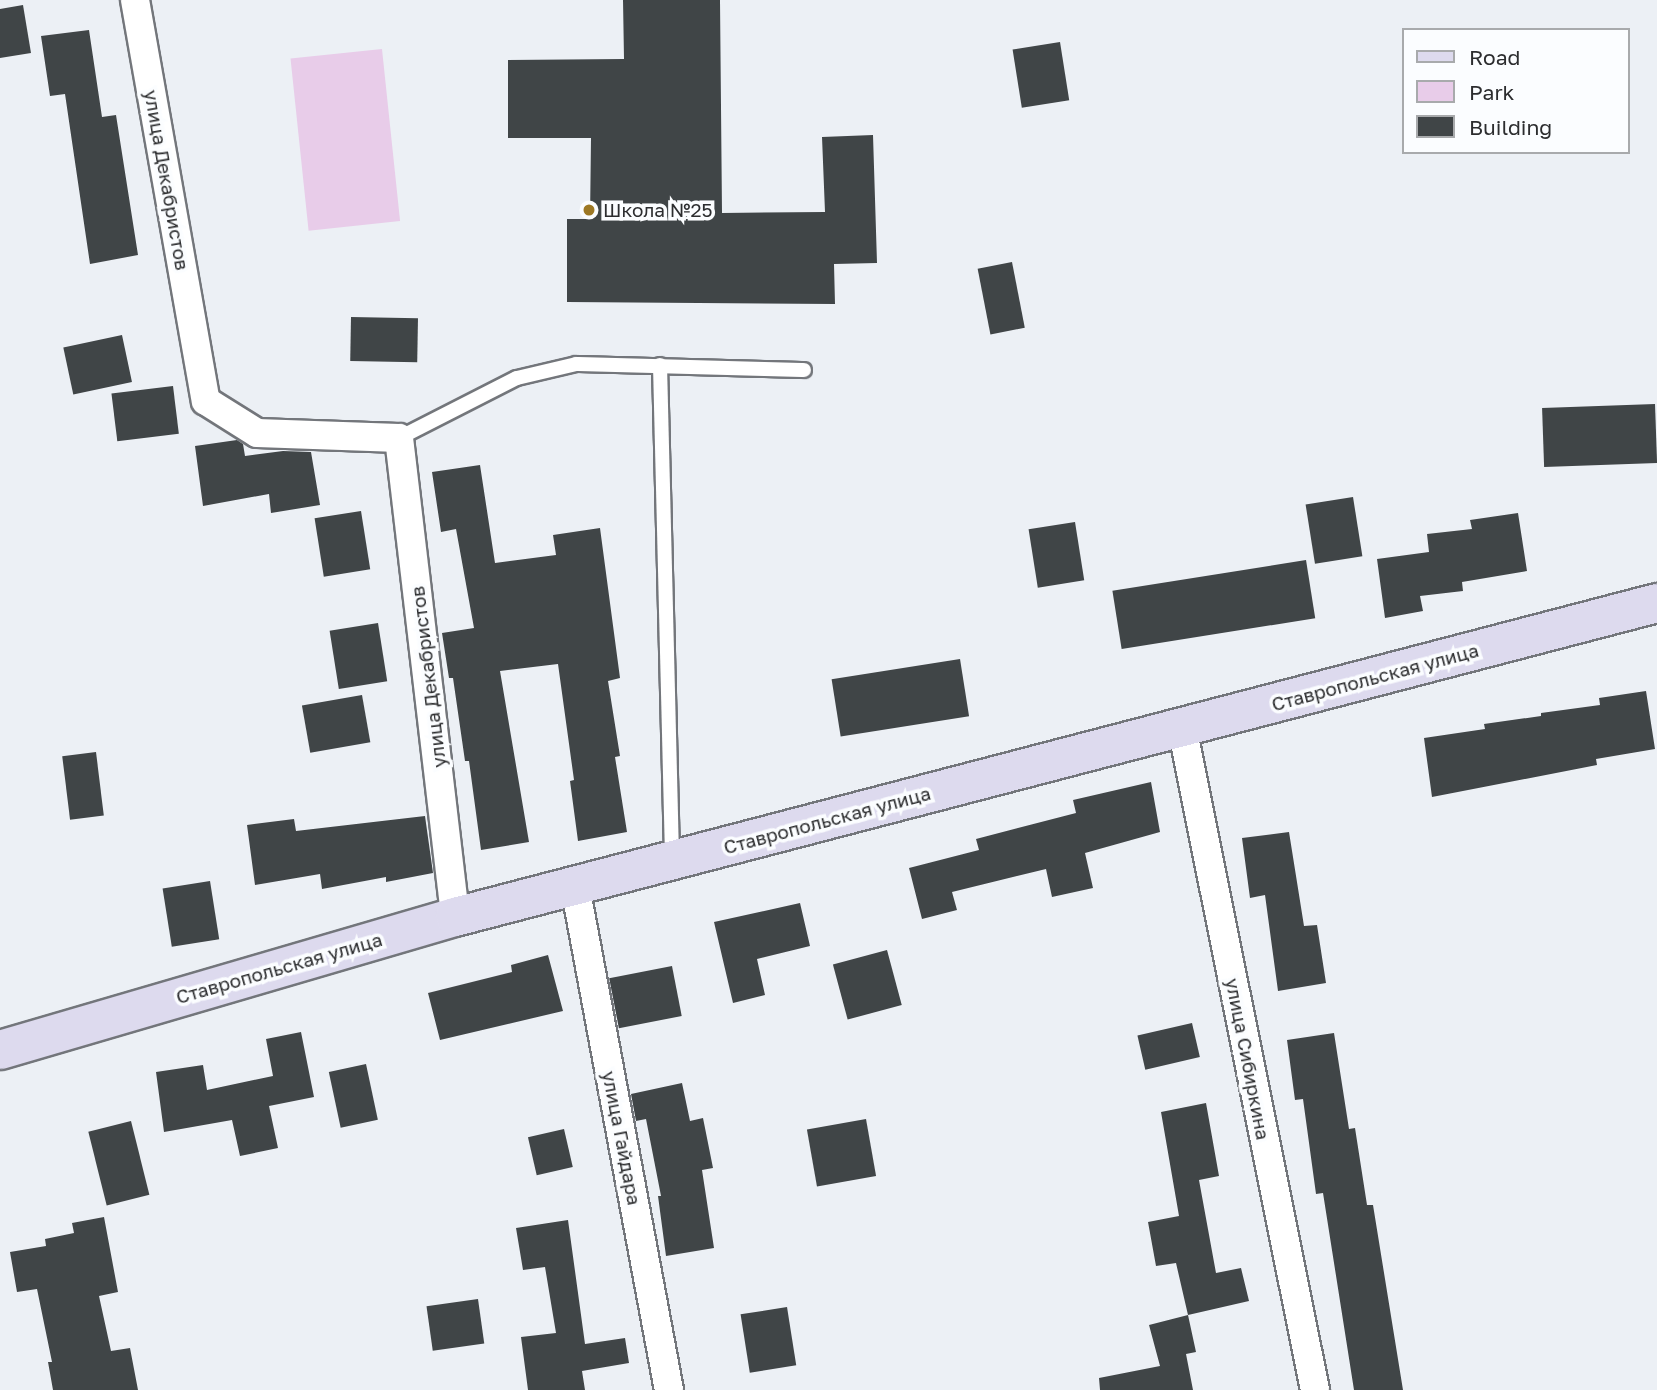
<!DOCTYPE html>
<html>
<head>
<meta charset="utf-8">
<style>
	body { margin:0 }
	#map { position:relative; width:1657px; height:1390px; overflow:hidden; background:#ecf0f5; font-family:"Golos Text",sans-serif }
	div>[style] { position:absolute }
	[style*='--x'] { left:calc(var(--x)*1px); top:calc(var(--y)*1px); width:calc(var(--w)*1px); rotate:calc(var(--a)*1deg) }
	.green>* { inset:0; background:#e8cce9; transform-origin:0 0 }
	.building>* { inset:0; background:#404547; transform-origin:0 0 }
	.roads { filter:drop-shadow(2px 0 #73767b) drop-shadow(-2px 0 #73767b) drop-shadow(0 2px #73767b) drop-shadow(0 -2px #73767b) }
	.lane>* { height:14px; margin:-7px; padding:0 7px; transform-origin:7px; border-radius:7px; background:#fff }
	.street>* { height:28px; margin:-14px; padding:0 14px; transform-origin:14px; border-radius:14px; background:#fff }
	.secondary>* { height:38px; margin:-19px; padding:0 19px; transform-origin:19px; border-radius:19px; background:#dddaee }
	.dots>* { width:19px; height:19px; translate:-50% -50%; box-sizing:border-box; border:4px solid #fbfdff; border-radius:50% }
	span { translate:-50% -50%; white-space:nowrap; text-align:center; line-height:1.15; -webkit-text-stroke:7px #fbfdff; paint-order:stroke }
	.street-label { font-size:19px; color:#2c2d2f }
	.poi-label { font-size:19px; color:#2c2d2f }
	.left { translate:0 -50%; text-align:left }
	.legend { position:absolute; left:1402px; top:28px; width:228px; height:126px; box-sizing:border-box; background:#fbfdff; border:2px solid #a8aaac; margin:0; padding:9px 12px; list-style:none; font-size:21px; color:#2c2d2f }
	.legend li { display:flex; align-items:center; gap:14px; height:35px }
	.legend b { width:35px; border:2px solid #a8aaac }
</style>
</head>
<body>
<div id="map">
	<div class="green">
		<div style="left:382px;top:49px;width:173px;height:92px;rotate:84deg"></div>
	</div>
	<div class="building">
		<div style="clip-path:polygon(623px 0,720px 0,722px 213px,825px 212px,822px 137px,873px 135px,877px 263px,834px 264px,835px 304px,567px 302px,567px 219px,590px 219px,591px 138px,508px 138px,508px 60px,624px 59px)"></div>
		<div style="clip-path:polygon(23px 5px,31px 53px,0 58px,0 9px)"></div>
		<div style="clip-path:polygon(89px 30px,102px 117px,116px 115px,138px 255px,90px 264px,65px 94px,50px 96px,41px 36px)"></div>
		<div style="left:1060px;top:42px;width:59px;height:48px;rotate:81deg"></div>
		<div style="left:1012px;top:262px;width:67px;height:35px;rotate:79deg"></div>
		<div style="left:351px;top:317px;width:67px;height:44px;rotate:1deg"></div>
		<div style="left:122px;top:335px;width:48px;height:60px;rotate:78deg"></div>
		<div style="left:173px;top:386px;width:48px;height:62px;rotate:83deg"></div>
		<div style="left:1655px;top:404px;width:59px;height:113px;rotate:88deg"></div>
		<div style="clip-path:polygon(237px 440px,243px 444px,245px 456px,283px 451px,311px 452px,320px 505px,271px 513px,269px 494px,203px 506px,195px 446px)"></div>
		<div style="clip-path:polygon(480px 465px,495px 563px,556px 555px,553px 535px,600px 528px,620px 678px,608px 681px,620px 756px,615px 757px,627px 832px,578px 841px,570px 781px,574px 780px,558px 664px,500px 671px,529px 842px,481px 850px,469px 761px,465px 761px,453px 678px,449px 678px,442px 633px,474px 628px,456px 529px,441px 532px,432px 472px)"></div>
		<div style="left:1353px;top:497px;width:60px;height:48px;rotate:81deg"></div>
		<div style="left:361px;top:511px;width:59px;height:47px;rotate:81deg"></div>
		<div style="clip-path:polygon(1518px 513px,1527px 571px,1462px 582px,1463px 591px,1420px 596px,1423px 611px,1385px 618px,1377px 559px,1429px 552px,1427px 534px,1472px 529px,1470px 520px)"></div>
		<div style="left:1075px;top:522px;width:59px;height:47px;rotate:81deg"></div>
		<div style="left:1306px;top:560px;width:59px;height:196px;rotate:81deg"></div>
		<div style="left:378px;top:623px;width:59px;height:49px;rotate:81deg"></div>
		<div style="left:960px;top:659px;width:58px;height:130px;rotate:81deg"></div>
		<div style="clip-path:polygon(1646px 691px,1655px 749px,1596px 759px,1597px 765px,1432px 797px,1424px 738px,1485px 729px,1484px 724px,1541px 716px,1541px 713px,1600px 705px,1599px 698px)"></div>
		<div style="left:362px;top:695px;width:48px;height:61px;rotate:80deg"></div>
		<div style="left:96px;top:752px;width:64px;height:34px;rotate:83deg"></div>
		<div style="clip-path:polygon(1151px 782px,1160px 832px,1085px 853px,1093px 888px,1052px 897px,1046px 869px,952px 892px,957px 910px,922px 919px,909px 868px,979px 850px,976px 839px,1076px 813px,1073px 800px)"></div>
		<div style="clip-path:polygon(425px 816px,433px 873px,386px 882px,386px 877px,322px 889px,320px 874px,255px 885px,247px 825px,294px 819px,296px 831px)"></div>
		<div style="clip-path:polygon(1289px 832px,1304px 926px,1317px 925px,1326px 983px,1278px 991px,1265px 895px,1250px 898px,1242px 838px)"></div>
		<div style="left:210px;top:881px;width:59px;height:48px;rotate:81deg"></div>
		<div style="clip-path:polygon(800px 903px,810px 946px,757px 959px,765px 995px,733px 1003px,714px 922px)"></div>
		<div style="left:887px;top:950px;width:57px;height:56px;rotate:75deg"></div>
		<div style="clip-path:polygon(548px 955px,563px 1011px,440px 1040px,428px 993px,512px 972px,511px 965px)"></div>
		<div style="left:672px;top:966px;width:51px;height:64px;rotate:79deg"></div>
		<div style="left:1192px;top:1023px;width:35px;height:56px;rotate:77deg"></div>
		<div style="clip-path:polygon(301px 1032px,314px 1097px,269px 1106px,278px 1148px,240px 1156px,232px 1120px,164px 1132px,156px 1072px,203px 1065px,207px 1090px,273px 1076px,266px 1039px)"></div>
		<div style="clip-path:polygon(1334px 1033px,1349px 1129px,1355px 1128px,1367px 1205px,1373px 1205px,1403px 1390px,1354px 1390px,1323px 1193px,1316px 1194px,1303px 1099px,1295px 1100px,1287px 1040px)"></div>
		<div style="left:366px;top:1064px;width:57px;height:38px;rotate:78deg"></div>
		<div style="clip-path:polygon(682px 1083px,690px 1121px,703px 1118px,713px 1168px,702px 1170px,714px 1248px,666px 1256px,658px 1196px,661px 1196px,646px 1119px,636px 1121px,631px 1094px)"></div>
		<div style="clip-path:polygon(1206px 1103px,1219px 1176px,1199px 1180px,1216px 1273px,1241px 1268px,1249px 1301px,1188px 1315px,1176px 1263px,1156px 1266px,1148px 1222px,1179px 1216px,1161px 1112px)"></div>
		<div style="left:866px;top:1119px;width:58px;height:60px;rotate:80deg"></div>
		<div style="left:131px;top:1121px;width:76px;height:44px;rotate:76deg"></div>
		<div style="left:564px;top:1129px;width:39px;height:37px;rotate:77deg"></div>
		<div style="clip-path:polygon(104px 1217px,118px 1292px,99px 1296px,111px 1351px,130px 1348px,138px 1390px,53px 1390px,48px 1362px,52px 1362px,37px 1289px,17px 1292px,10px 1252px,46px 1246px,45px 1239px,74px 1233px,72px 1223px)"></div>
		<div style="clip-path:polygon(568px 1220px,585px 1344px,625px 1338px,629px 1363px,582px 1371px,585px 1390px,528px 1390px,521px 1337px,556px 1333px,545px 1267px,523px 1270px,516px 1228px)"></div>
		<div style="left:478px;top:1299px;width:45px;height:52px;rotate:82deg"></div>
		<div style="left:787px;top:1307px;width:59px;height:47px;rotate:81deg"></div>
		<div style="clip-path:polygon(1188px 1315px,1196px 1352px,1186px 1354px,1193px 1390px,1100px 1390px,1099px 1378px,1160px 1366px,1149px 1325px)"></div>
	</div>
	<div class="roads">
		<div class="lane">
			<div style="--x:660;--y:365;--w:492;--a:88.6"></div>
			<div style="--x:399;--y:438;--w:132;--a:-27"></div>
			<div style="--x:517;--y:378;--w:61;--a:-13.3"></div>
			<div style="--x:576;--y:364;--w:228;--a:1.5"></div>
		</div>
		<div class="street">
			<div style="--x:135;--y:0;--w:407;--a:80"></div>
			<div style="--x:206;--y:401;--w:60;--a:32.1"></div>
			<div style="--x:257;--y:433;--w:142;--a:2"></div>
			<div style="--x:399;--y:438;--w:482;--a:83.3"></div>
			<div style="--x:1182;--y:727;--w:676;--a:78.66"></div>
			<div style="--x:575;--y:886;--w:513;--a:79.44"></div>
		</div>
		<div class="secondary">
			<div style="--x:0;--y:1050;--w:474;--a:-16.3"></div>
			<div style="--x:455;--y:917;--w:1242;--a:-14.64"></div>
		</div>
	</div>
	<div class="dots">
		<div style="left:589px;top:210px;background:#9d7824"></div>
	</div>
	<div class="street-label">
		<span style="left:167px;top:180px;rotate:80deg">улица Декабристов</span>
		<span style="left:428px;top:677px;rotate:-97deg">улица Декабристов</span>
		<span style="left:1375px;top:677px;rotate:-15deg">Ставропольская улица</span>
		<span style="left:827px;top:820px;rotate:-15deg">Ставропольская улица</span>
		<span style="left:279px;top:968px;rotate:-16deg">Ставропольская улица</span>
		<span style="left:1248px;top:1059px;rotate:79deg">улица Сибиркина</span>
		<span style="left:622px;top:1138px;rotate:79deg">улица Гайдара</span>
	</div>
	<div class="poi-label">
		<span class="left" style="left:603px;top:210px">Школа №25</span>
	</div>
	<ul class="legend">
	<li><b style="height:9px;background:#dddaee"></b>Road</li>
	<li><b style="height:19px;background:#e8cce9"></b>Park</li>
	<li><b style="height:19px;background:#404547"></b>Building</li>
	</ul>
</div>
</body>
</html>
